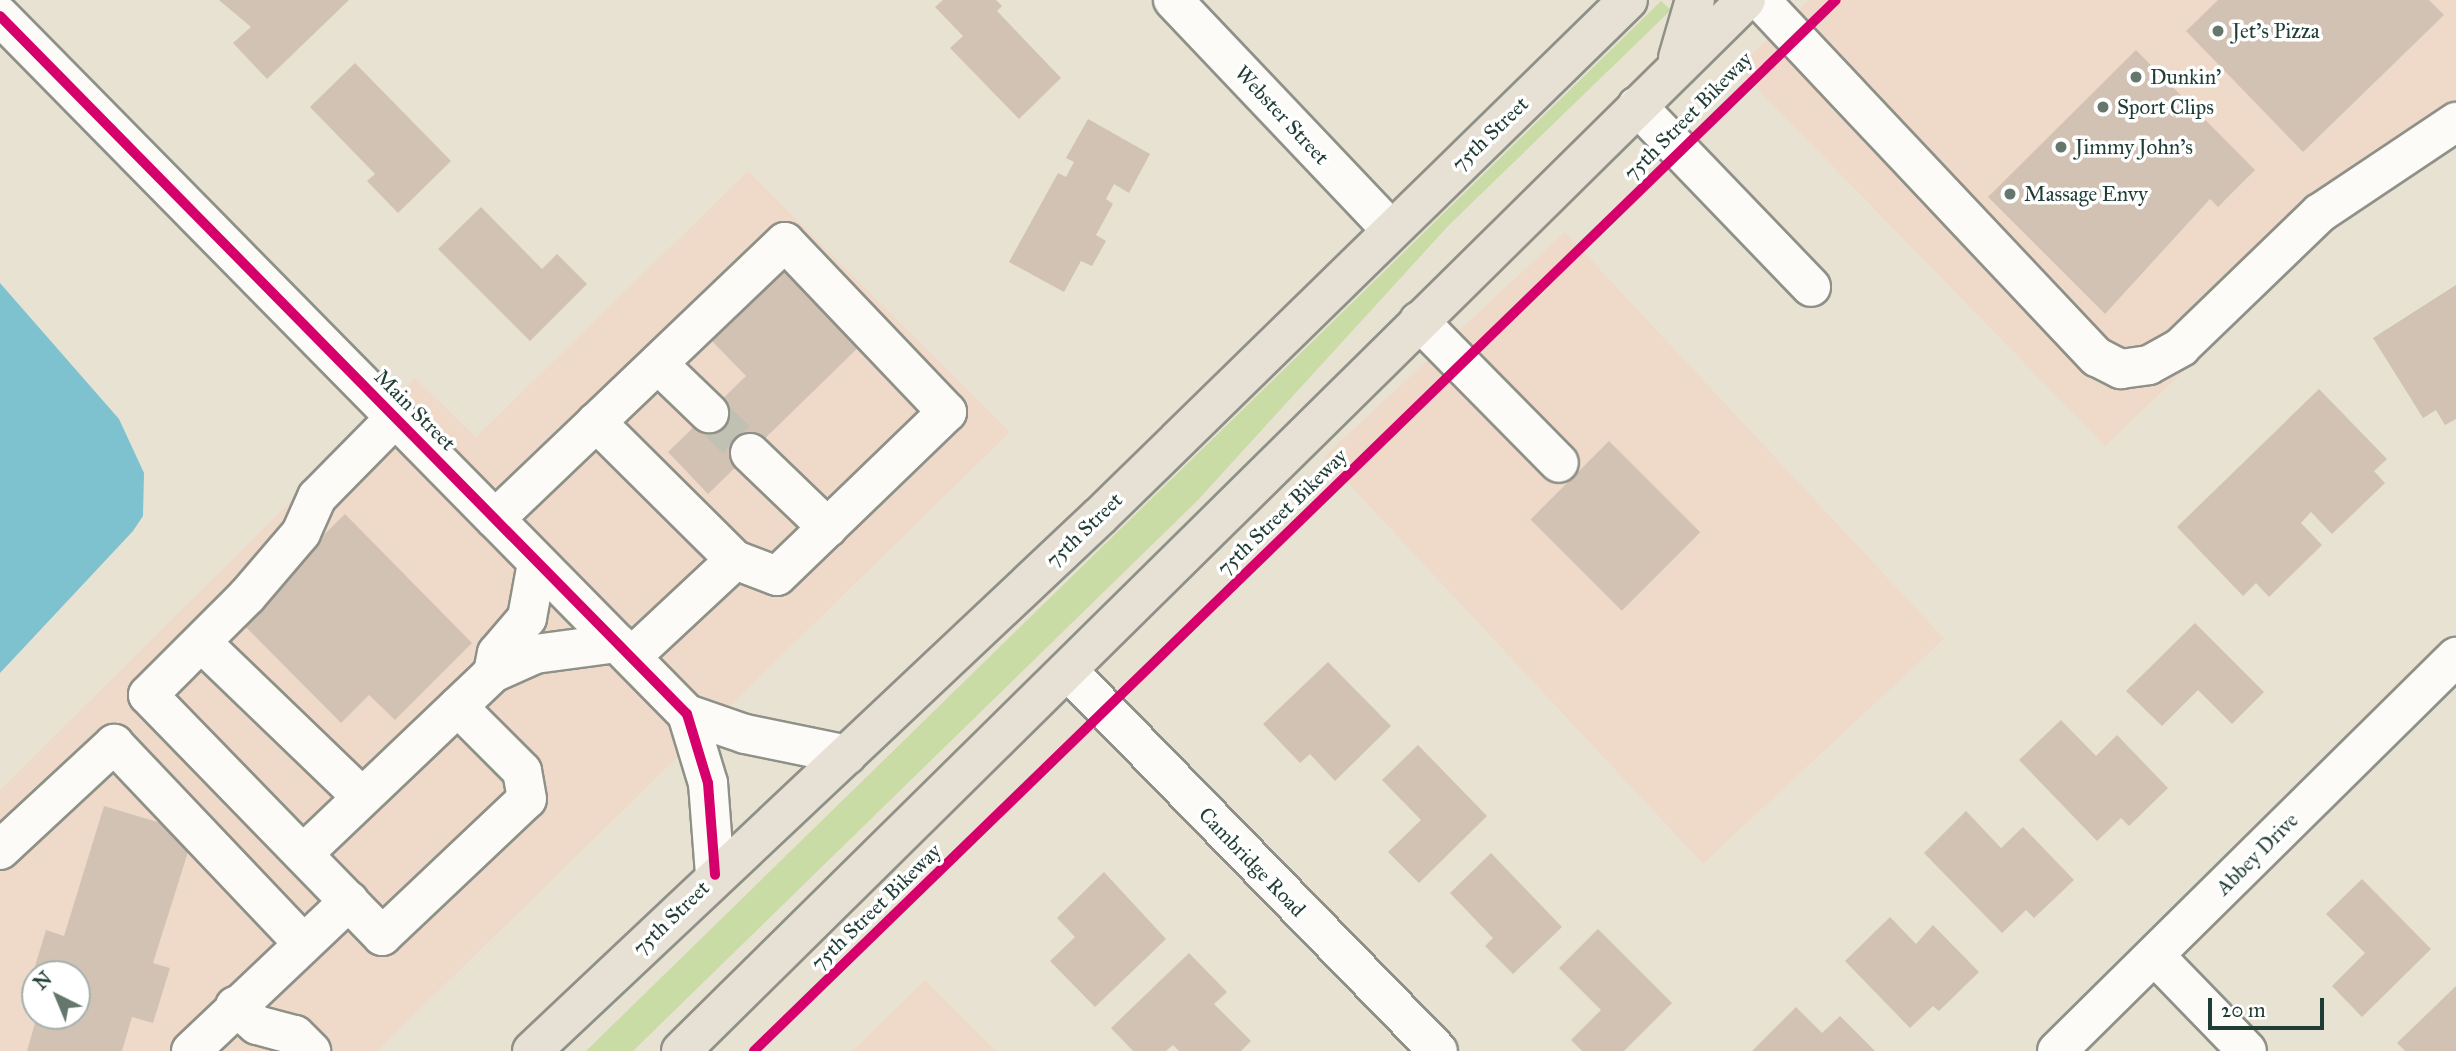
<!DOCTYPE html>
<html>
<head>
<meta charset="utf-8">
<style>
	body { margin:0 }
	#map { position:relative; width:2456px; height:1051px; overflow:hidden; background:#e8e2d3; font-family:"IM FELL Great Primer",serif }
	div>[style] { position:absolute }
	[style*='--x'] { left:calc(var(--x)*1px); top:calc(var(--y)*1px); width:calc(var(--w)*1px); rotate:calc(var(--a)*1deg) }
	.built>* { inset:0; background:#efdaca; transform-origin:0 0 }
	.green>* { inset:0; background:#c9dca6 }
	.water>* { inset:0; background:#7ec2d0 }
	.building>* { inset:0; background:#d1c2b4; transform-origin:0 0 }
	.minor-tunnel>* { height:38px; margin-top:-19px; transform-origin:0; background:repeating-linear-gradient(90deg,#c0c1b3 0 38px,transparent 0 57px) }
	.roads { filter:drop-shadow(2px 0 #8f9188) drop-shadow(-2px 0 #8f9188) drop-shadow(0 2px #8f9188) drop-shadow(0 -2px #8f9188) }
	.minor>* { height:38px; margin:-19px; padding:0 19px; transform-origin:19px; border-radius:19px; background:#fcfbf8 }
	.major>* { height:38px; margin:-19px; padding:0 19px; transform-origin:19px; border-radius:19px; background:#e7e1d5 }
	.cycleway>* { height:10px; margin:-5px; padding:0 5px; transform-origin:5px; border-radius:5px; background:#d6006c }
	.dots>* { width:19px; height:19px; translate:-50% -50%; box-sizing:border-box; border:4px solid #fff; border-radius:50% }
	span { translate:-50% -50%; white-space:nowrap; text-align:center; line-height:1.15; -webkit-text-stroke:7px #fff; paint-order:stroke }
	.poi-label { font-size:21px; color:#1f3d34 }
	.left { translate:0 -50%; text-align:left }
	.street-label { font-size:21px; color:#1f3d34 }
	.north { position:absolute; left:21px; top:960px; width:70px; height:70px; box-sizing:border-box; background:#fff; border:2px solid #a5b1ae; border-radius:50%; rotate:317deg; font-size:19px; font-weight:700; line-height:28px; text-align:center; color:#1f3d34 }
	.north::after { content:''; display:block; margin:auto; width:24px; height:32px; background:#65776c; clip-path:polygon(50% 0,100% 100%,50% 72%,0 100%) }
	.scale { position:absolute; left:2208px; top:998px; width:116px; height:32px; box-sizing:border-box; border:4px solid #1f3d34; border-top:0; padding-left:9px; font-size:21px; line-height:24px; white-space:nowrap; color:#1f3d34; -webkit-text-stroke:5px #fff; paint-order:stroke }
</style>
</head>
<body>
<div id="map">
	<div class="built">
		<div style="clip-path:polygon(1809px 0,2456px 0,2456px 143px,2347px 216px,2105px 446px,1737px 68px)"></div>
		<div style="clip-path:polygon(evenodd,748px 171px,1010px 432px,377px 1051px,0 1051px,0 790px,415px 378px,476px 437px,748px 171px,35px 974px,77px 974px,77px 1016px,35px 1016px,35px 974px)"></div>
		<div style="left:1565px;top:232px;width:556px;height:330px;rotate:47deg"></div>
		<div style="clip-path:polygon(925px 980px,996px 1051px,853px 1051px)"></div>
	</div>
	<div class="green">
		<div style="clip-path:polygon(1661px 1px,1671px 10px,1449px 225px,1197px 501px,633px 1051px,586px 1051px)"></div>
	</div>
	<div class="water">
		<div style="clip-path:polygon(0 283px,119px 419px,144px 473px,143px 516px,133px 531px,0 673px)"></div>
	</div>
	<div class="building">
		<div style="clip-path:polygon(219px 0,349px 0,267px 79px,233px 43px,251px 27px)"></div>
		<div style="clip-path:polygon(943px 0,996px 0,1002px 6px,997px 11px,1061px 78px,1019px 119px,950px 48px,963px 36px,935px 7px)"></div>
		<div style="clip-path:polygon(2218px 0,2429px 0,2444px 15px,2303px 152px,2186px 31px)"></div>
		<div style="clip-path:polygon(2136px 50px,2255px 170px,2218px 207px,2210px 199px,2105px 314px,1988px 197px)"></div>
		<div style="clip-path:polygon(355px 63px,451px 161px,398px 213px,367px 181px,375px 174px,310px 107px)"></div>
		<div style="clip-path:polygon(1088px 119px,1150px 154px,1129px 193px,1114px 184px,1106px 199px,1113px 204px,1096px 235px,1106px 241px,1092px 266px,1081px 261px,1064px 292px,1009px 262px,1058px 173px,1066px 177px,1074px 162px,1066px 158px)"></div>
		<div style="clip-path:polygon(481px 207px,542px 269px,557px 254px,587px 284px,530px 341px,438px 249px)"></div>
		<div style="clip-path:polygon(791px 258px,868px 338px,708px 494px,668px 452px,746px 376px,709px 338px)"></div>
		<div style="clip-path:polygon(2456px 285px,2456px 419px,2445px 425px,2436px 410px,2423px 418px,2373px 338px)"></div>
		<div style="clip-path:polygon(2319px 389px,2387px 459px,2374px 471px,2385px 483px,2332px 534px,2311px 512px,2301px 523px,2322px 545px,2269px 597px,2256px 583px,2243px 596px,2177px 527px)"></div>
		<div style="left:1609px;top:441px;width:129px;height:111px;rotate:45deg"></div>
		<div style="clip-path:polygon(345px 514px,472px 643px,395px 720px,369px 695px,341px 723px,238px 619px)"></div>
		<div style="clip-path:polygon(2195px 623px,2264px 692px,2232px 724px,2198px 690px,2162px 726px,2126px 691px)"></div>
		<div style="clip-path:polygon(1328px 662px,1391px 726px,1335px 781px,1310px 754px,1300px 763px,1263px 724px)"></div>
		<div style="clip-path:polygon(2061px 720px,2096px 756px,2117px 735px,2168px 788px,2129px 826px,2121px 818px,2097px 841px,2019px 760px)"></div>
		<div style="clip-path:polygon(1418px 745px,1487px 816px,1419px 883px,1388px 852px,1421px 820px,1382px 780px)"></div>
		<div style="clip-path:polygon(104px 806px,194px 833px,153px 963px,170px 968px,153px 1023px,132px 1017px,122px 1051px,27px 1051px,37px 1016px,77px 1016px,77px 974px,35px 974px,35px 987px,29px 986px,46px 930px,64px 936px)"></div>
		<div style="clip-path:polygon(1966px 811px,2001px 848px,2023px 827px,2074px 880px,2034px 918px,2026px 910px,2002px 933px,1924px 853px)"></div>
		<div style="clip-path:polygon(1491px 853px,1562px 927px,1513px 974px,1485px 946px,1493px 938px,1450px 893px)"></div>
		<div style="clip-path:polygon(1104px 872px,1166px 939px,1095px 1007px,1050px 961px,1075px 937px,1057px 918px)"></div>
		<div style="clip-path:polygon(2362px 879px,2431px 949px,2362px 1017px,2332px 986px,2365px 953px,2326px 914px)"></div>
		<div style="clip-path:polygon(1890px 917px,1916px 944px,1933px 925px,1979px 972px,1939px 1011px,1933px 1006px,1910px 1028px,1845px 961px)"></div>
		<div style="clip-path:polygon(1598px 929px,1672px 1003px,1624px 1051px,1582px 1051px,1571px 1040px,1601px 1010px,1559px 968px)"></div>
		<div style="clip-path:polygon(1189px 953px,1227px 992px,1214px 1004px,1251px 1041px,1241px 1051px,1179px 1051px,1173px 1045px,1166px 1051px,1133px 1051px,1111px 1028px)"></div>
		<div style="clip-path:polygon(2456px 986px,2456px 1051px,2405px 1051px,2397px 1043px)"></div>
		<div style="clip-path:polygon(1796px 1007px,1822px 1033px,1840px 1016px,1875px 1051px,1752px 1051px)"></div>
	</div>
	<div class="minor-tunnel">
		<div style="--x:709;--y:413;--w:57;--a:44.3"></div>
	</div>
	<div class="roads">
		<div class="minor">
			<div style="--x:1173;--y:0;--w:317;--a:46.5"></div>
			<div style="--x:1760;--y:0;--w:491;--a:46.7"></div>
			<div style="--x:2097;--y:357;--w:27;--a:27"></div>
			<div style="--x:2121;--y:369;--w:28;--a:-8"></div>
			<div style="--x:2149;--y:365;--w:37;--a:-29"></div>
			<div style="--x:2181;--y:347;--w:193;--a:-44"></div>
			<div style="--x:2320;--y:213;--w:164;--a:-33.8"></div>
			<div style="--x:0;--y:16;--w:979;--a:45.46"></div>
			<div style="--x:687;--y:714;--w:72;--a:73.1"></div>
			<div style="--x:708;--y:783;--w:92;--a:85.6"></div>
			<div style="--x:1637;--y:106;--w:251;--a:46.1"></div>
			<div style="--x:1419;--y:321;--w:199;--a:45.4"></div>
			<div style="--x:658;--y:364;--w:71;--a:43.9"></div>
			<div style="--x:395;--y:418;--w:111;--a:134.6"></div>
			<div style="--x:317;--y:497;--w:39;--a:114"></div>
			<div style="--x:301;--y:533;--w:83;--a:130.6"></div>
			<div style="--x:247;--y:596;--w:140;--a:135"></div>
			<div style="--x:148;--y:695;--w:336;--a:45.8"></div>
			<div style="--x:382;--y:936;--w:199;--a:-43.4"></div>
			<div style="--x:527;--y:799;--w:28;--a:-100"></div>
			<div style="--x:522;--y:771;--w:91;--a:-135"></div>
			<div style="--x:596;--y:422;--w:196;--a:44.8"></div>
			<div style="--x:750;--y:453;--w:108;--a:43.9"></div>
			<div style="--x:495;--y:519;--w:401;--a:-43.7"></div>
			<div style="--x:785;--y:242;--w:235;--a:46.4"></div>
			<div style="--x:947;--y:412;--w:236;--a:136"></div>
			<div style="--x:777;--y:576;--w:45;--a:-159.1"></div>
			<div style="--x:735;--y:560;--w:142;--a:137"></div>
			<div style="--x:202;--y:643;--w:222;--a:43.9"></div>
			<div style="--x:1068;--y:671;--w:530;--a:45.76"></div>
			<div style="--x:493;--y:673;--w:20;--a:-79"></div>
			<div style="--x:497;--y:653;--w:46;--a:-49.4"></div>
			<div style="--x:527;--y:618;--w:56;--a:-79.7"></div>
			<div style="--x:687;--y:714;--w:61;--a:19"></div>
			<div style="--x:745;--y:734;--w:104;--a:11.6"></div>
			<div style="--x:0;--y:850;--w:156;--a:-42.9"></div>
			<div style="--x:114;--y:744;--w:273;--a:46.5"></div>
			<div style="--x:303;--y:854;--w:262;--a:-43.6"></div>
			<div style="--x:493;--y:673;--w:46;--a:-24.3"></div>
			<div style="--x:535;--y:654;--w:83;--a:-7.6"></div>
			<div style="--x:2155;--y:956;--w:132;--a:45.9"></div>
			<div style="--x:235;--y:1006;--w:29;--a:41"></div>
			<div style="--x:257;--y:1025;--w:39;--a:15"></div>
			<div style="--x:295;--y:1035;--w:23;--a:45"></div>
			<div style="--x:191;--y:1051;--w:218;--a:-43.5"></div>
			<div style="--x:2057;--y:1051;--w:561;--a:-44.64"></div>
		</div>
		<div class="major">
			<div style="--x:1678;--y:58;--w:60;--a:-73.7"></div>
			<div style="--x:532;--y:1051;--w:780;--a:-43.29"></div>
			<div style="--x:1100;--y:516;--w:738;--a:-44.34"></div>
			<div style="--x:681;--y:1051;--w:1496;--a:-44.62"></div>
		</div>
	</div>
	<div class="cycleway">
		<div style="--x:0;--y:16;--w:979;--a:45.46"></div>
		<div style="--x:687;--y:714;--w:72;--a:73.1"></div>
		<div style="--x:708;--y:783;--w:92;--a:85.6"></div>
		<div style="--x:754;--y:1051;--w:1508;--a:-44.17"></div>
	</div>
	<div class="dots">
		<div style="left:2218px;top:31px;background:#65776c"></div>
		<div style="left:2136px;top:77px;background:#65776c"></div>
		<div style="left:2103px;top:107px;background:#65776c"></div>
		<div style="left:2061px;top:147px;background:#65776c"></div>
		<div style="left:2010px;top:194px;background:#65776c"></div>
	</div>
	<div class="poi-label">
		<span class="left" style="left:2232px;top:31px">Jet's Pizza</span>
		<span class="left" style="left:2150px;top:77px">Dunkin'</span>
		<span class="left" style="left:2117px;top:107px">Sport Clips</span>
		<span class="left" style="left:2075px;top:147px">Jimmy John's</span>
		<span class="left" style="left:2024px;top:194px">Massage Envy</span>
	</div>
	<div class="street-label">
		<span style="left:1282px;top:115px;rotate:47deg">Webster Street</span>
		<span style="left:1688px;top:116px;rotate:-45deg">75th Street Bikeway</span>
		<span style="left:1490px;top:134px;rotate:-44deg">75th Street</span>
		<span style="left:415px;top:410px;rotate:45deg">Main Street</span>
		<span style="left:1282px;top:512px;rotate:-44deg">75th Street Bikeway</span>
		<span style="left:1084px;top:530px;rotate:-44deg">75th Street</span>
		<span style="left:2257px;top:854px;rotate:-45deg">Abbey Drive</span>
		<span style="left:1252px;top:862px;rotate:46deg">Cambridge Road</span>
		<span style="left:876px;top:907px;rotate:-44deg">75th Street Bikeway</span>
		<span style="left:671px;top:918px;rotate:-44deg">75th Street</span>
	</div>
	<div class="north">N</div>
	<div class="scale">20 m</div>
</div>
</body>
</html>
